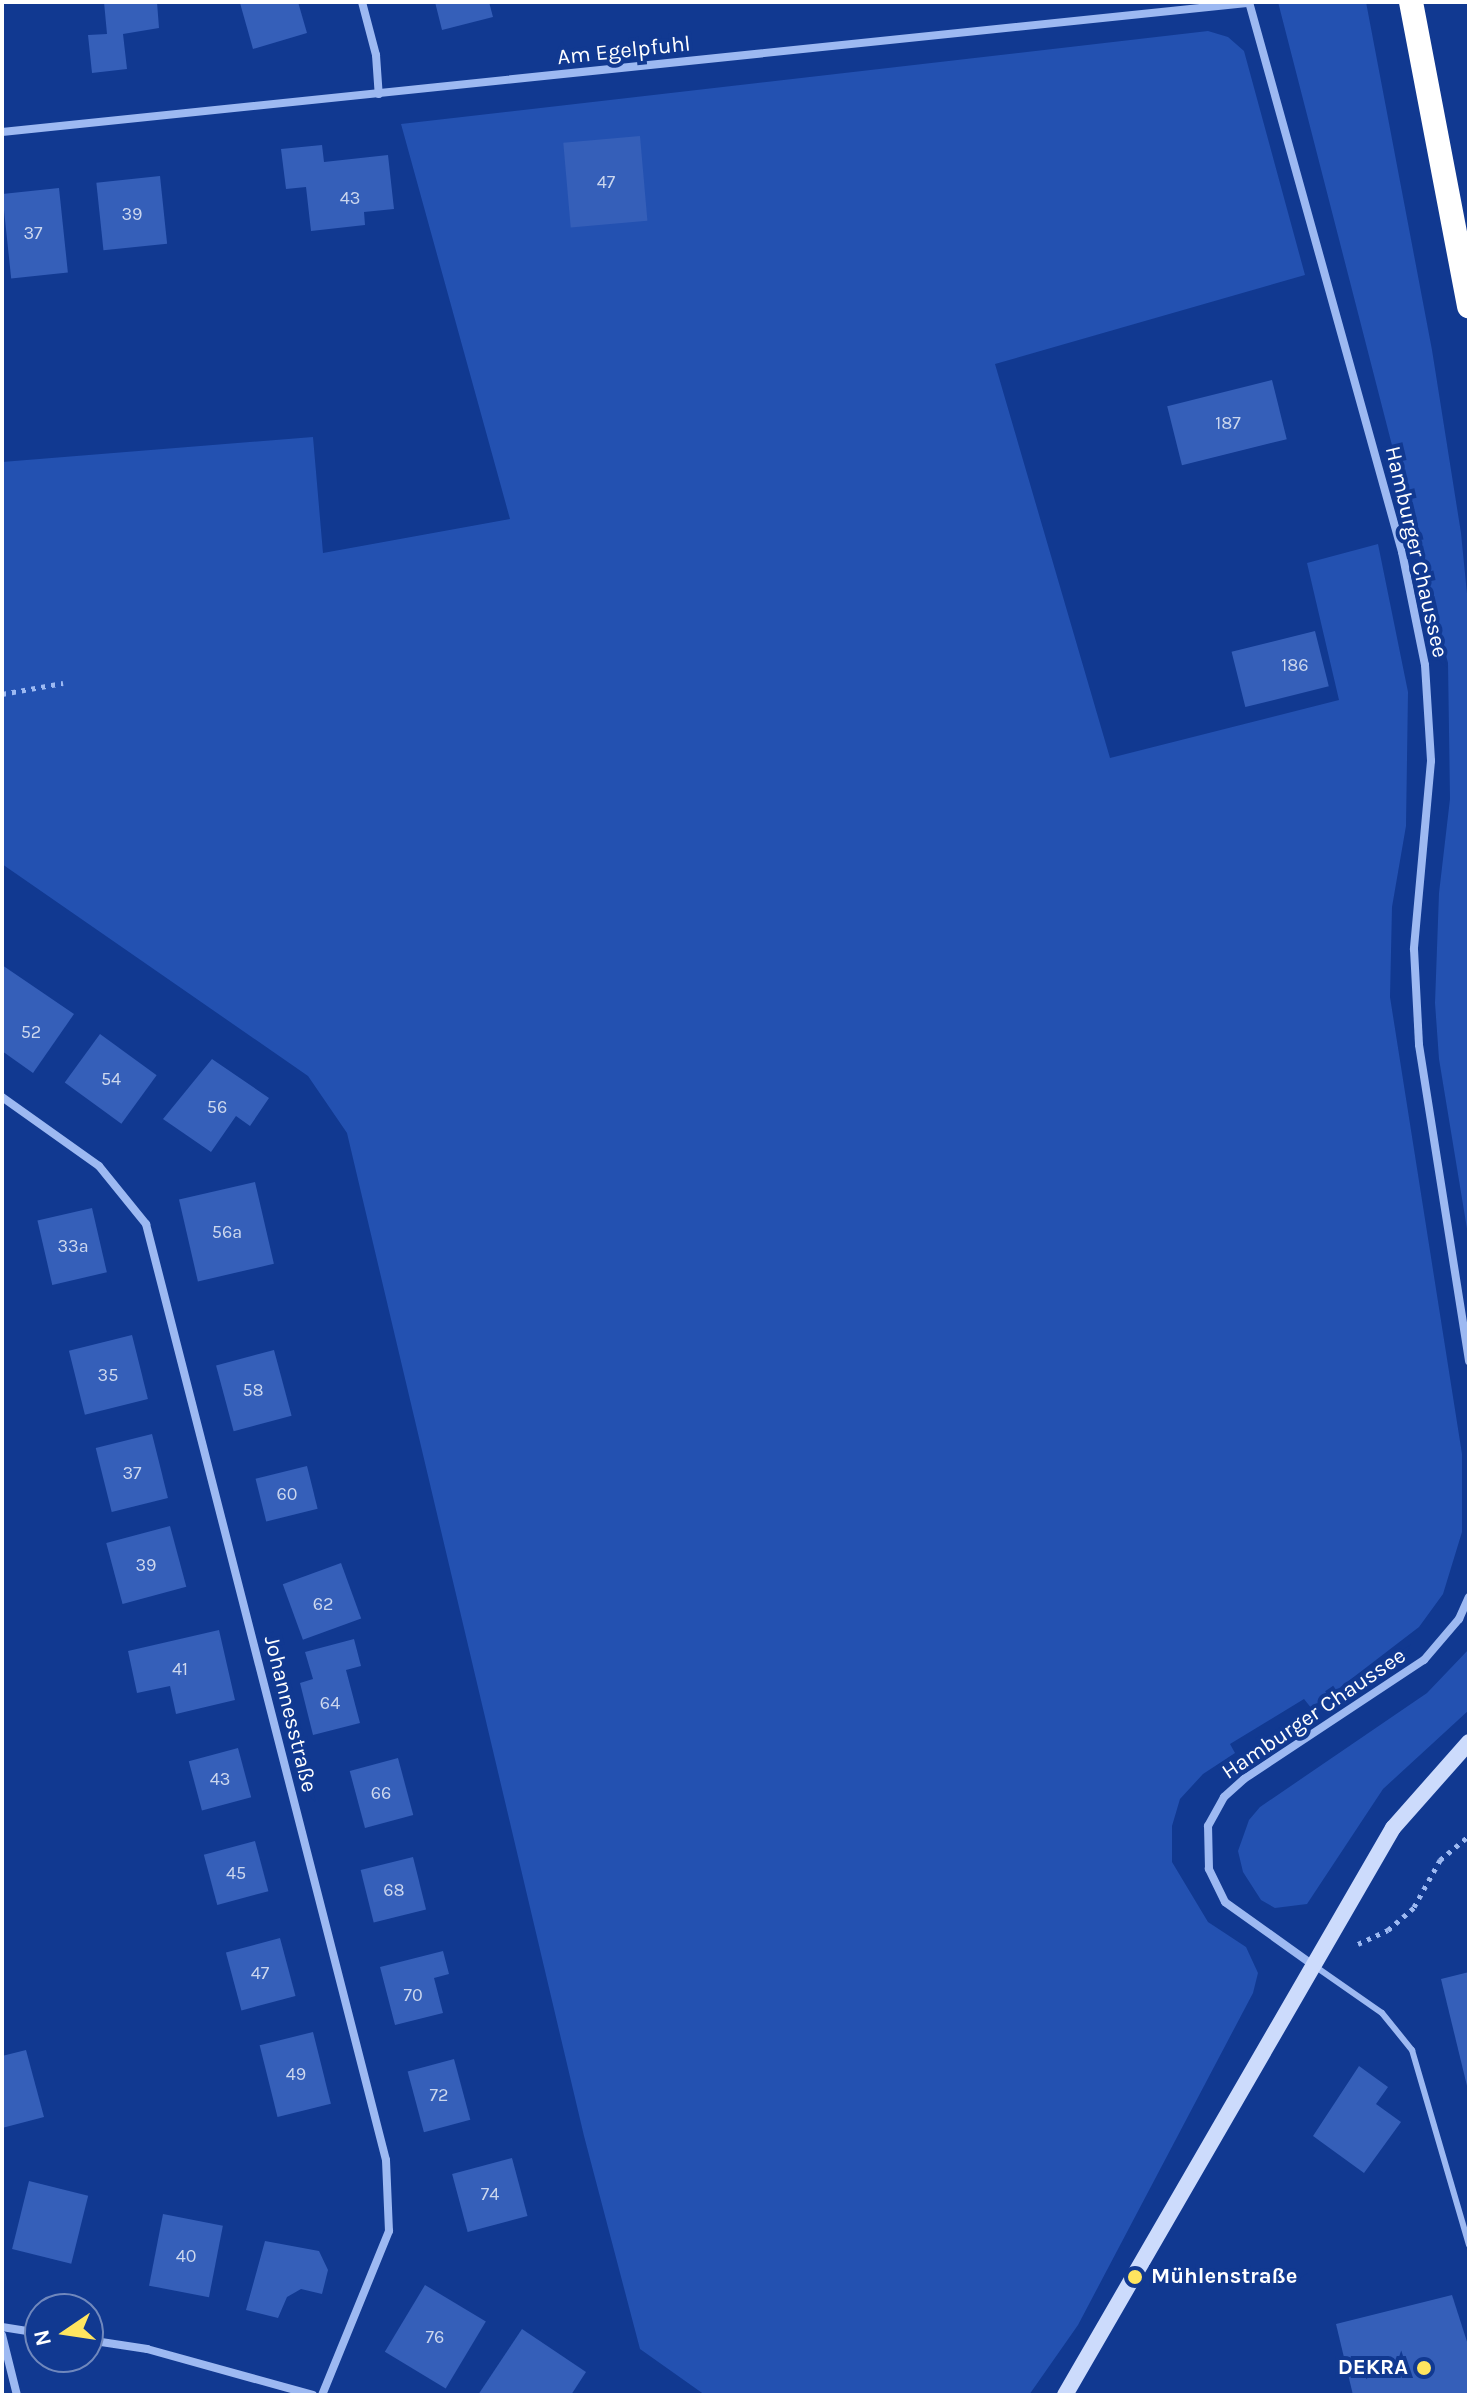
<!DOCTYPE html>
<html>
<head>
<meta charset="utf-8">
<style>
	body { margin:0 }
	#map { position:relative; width:1471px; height:2397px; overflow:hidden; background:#113991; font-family:Karla,sans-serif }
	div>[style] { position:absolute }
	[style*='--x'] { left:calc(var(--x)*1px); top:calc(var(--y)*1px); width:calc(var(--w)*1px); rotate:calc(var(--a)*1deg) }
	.green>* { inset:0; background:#2351b1 }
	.building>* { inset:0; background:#355fb9; transform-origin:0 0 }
	.path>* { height:5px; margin-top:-2.5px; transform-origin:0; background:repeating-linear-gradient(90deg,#9db9f2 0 4px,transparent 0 10px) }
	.lane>* { height:6px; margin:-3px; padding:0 3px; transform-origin:3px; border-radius:3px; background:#9db9f2 }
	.street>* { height:8px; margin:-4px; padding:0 4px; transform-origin:4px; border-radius:4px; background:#9db9f2 }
	.secondary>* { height:16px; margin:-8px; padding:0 8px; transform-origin:8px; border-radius:8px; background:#ccdbfc }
	.highway>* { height:24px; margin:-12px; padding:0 12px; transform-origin:12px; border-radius:12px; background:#fff }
	.dots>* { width:22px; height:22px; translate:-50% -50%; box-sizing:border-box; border:4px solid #113991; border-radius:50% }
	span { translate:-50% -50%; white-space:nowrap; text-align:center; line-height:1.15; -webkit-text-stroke:8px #113991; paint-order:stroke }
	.number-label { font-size:18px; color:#ccd7ee }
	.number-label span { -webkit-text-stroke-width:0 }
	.street-label { font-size:22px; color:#fff }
	.poi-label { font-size:22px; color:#fff; font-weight:700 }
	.left { translate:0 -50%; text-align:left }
	.right { translate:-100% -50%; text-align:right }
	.frame { position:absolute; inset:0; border:4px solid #fff; pointer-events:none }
	.north { position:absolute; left:24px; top:2293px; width:80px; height:80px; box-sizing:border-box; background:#113991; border:2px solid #7088bd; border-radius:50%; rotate:257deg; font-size:22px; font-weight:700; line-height:32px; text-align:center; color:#fff }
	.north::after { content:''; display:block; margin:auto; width:28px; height:36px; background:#ffe55f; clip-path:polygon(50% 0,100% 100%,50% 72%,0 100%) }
</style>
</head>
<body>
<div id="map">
	<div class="green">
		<div style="clip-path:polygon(1278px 2px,1366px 2px,1432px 350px,1461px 533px,1469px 614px,1469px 1241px,1439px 1059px,1435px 1003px,1439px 893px,1450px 799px,1448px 663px)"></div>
		<div style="clip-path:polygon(1208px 31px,1228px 37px,1244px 51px,1305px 275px,995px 364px,1110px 758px,1339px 700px,1307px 563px,1378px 544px,1408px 692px,1406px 826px,1392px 907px,1390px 997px,1462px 1454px,1462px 1532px,1443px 1594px,1419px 1627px,1312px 1709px,1304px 1699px,1230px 1744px,1235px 1753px,1203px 1774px,1180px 1799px,1172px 1826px,1172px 1862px,1208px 1922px,1246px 1947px,1258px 1973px,1253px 1993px,1078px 2325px,1029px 2395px,705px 2395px,640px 2349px,584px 2136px,347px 1133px,308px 1076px,2px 864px,2px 462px,313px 437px,323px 553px,510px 519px,401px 124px)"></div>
		<div style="clip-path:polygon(1469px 1649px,1469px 1710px,1383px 1789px,1307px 1904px,1275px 1908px,1261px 1900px,1243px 1872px,1238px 1851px,1249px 1820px,1260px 1807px,1427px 1693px)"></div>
	</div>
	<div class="building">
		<div style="clip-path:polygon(104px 2px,157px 2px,159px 28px,123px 34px,127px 69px,92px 73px,88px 35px,107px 34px)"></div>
		<div style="clip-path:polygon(298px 2px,307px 33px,253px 49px,240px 3px)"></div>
		<div style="clip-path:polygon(435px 2px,489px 2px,493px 17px,442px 30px)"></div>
		<div style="left:640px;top:136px;width:85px;height:77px;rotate:85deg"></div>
		<div style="clip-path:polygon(322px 145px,324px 162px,388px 155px,394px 209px,364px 212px,365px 225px,311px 231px,306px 187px,286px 189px,281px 149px)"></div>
		<div style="left:160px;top:176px;width:68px;height:64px;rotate:84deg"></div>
		<div style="left:59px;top:188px;width:85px;height:57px;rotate:84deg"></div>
		<div style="left:1272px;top:380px;width:61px;height:108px;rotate:76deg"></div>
		<div style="left:1315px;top:631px;width:57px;height:86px;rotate:76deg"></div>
		<div style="clip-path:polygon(2px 965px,74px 1014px,33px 1073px,2px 1051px)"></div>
		<div style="left:100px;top:1034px;width:70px;height:60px;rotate:36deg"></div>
		<div style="clip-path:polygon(212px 1059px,269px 1098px,250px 1126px,236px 1116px,211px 1152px,163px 1119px)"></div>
		<div style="left:255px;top:1182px;width:84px;height:78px;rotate:77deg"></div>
		<div style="left:92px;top:1208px;width:66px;height:56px;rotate:77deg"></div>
		<div style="left:132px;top:1335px;width:66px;height:65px;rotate:76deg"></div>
		<div style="left:274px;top:1350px;width:68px;height:60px;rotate:75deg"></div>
		<div style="left:152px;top:1434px;width:66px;height:58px;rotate:76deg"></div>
		<div style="left:307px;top:1466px;width:44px;height:53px;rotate:76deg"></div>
		<div style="left:170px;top:1526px;width:63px;height:66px;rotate:75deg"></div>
		<div style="left:341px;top:1563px;width:59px;height:62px;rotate:70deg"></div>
		<div style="clip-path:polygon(219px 1630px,235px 1700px,176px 1714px,170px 1686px,137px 1693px,128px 1651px)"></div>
		<div style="clip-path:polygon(354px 1639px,361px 1666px,346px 1670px,360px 1723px,313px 1735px,300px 1683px,313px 1679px,305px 1652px)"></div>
		<div style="left:238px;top:1748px;width:51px;height:51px;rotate:75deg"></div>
		<div style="left:398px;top:1758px;width:59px;height:50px;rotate:75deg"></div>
		<div style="left:255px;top:1841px;width:52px;height:53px;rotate:75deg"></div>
		<div style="left:413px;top:1857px;width:54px;height:54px;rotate:76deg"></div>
		<div style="left:280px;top:1938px;width:60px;height:56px;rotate:75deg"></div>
		<div style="clip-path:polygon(443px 1951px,449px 1974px,434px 1978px,443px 2013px,395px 2025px,380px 1967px)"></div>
		<div style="clip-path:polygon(1469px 1972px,1469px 2090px,1468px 2090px,1441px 1979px)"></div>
		<div style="left:313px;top:2032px;width:74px;height:55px;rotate:76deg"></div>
		<div style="clip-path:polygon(26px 2050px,44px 2117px,2px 2128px,2px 2056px)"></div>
		<div style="left:454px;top:2059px;width:63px;height:48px;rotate:75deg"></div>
		<div style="clip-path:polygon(1359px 2066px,1388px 2087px,1376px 2104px,1401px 2122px,1364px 2173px,1313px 2136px)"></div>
		<div style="left:512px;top:2158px;width:60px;height:62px;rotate:75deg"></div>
		<div style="left:29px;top:2181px;width:61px;height:70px;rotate:14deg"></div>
		<div style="left:163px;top:2214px;width:61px;height:73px;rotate:11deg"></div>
		<div style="clip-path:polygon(265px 2241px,319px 2251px,328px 2270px,322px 2294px,301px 2289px,287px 2297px,278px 2318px,246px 2310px)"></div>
		<div style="left:425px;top:2285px;width:71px;height:78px;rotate:31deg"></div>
		<div style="clip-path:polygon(1452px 2295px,1469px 2348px,1469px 2395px,1353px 2395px,1336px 2324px)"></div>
		<div style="clip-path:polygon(522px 2329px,586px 2372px,571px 2395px,478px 2395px)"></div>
	</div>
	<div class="path">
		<div style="--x:2;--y:694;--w:62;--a:-10.2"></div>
		<div style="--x:1358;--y:1944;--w:33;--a:-25"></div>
		<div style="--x:1388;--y:1930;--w:35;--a:-41"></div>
		<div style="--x:1414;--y:1907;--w:54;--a:-61"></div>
		<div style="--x:1440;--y:1860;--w:38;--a:-40"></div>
	</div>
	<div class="lane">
		<div style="--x:1316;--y:1967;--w:80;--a:34.9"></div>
		<div style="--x:1382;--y:2013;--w:48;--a:51"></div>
		<div style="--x:1412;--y:2050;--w:203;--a:73.7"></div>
	</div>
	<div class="street">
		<div style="--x:362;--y:2;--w:55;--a:75.2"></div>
		<div style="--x:376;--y:55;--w:39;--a:86"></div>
		<div style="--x:1249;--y:2;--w:571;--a:74.45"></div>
		<div style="--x:1402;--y:552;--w:115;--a:78.5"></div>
		<div style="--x:1425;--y:665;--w:96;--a:86.4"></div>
		<div style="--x:1431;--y:761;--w:189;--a:95.2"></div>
		<div style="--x:1414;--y:949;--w:96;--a:87"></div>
		<div style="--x:1419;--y:1045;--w:320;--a:81"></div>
		<div style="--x:2;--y:132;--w:1254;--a:-5.91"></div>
		<div style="--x:2;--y:1097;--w:119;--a:35.4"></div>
		<div style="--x:99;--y:1166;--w:75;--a:51"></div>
		<div style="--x:146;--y:1224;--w:966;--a:75.62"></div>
		<div style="--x:386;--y:2160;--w:71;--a:87.6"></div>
		<div style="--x:389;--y:2231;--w:177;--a:112.2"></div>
		<div style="--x:1313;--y:1965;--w:108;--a:-144.4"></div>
		<div style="--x:1225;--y:1902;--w:37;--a:-116"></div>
		<div style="--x:1209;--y:1869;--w:43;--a:-91.3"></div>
		<div style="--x:1208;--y:1826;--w:33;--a:-61"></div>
		<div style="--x:1224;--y:1797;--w:27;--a:-42"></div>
		<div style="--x:1244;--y:1779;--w:216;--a:-33.5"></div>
		<div style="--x:1424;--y:1660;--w:54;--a:-49.5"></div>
		<div style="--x:1459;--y:1619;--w:24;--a:-66"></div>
		<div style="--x:2;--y:2327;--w:38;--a:9"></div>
		<div style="--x:2;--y:2335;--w:62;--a:76"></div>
		<div style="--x:88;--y:2340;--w:60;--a:8.7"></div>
		<div style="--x:147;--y:2349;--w:172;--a:15.5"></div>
	</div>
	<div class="secondary">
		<div style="--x:1065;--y:2395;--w:655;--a:-59.95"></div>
		<div style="--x:1393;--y:1828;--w:115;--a:-48.5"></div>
	</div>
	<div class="highway">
		<div style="--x:1411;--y:2;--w:310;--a:79.2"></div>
	</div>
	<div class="dots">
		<div style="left:1135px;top:2277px;background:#ffe55f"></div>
		<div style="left:1424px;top:2368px;background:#ffe55f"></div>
	</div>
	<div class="number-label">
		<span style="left:606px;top:182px">47</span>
		<span style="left:350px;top:198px">43</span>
		<span style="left:132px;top:214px">39</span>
		<span style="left:33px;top:233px">37</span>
		<span style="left:1228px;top:423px">187</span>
		<span style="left:1295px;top:665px">186</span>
		<span style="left:31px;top:1032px">52</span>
		<span style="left:111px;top:1079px">54</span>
		<span style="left:217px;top:1107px">56</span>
		<span style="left:227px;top:1232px">56a</span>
		<span style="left:73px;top:1246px">33a</span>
		<span style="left:108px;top:1375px">35</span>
		<span style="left:253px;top:1390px">58</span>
		<span style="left:132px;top:1473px">37</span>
		<span style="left:287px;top:1494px">60</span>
		<span style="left:146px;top:1565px">39</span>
		<span style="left:323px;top:1604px">62</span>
		<span style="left:180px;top:1669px">41</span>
		<span style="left:330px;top:1703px">64</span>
		<span style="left:220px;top:1779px">43</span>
		<span style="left:381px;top:1793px">66</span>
		<span style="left:236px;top:1873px">45</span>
		<span style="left:394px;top:1890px">68</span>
		<span style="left:260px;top:1973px">47</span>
		<span style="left:413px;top:1995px">70</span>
		<span style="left:296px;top:2074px">49</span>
		<span style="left:439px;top:2095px">72</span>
		<span style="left:490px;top:2194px">74</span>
		<span style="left:186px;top:2256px">40</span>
		<span style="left:435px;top:2337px">76</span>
	</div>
	<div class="street-label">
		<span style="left:624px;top:51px;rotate:-6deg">Am Egelpfuhl</span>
		<span style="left:1416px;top:552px;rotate:77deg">Hamburger Chaussee</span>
		<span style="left:290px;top:1714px;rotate:76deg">Johannesstraße</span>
		<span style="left:1314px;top:1714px;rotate:-34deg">Hamburger Chaussee</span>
	</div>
	<div class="poi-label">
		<span class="left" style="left:1151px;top:2277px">Mühlenstraße</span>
		<span class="right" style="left:1408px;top:2368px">DEKRA</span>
	</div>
	<div class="frame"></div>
	<div class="north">N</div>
</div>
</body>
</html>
